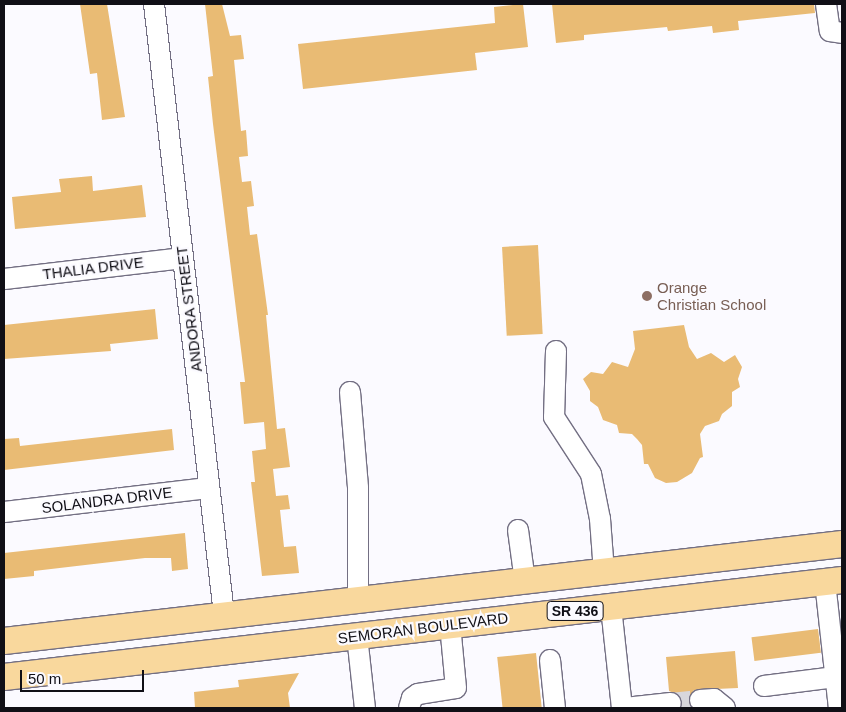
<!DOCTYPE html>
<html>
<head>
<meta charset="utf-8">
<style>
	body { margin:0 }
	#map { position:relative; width:846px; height:712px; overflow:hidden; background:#fbfaff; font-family:Arial,sans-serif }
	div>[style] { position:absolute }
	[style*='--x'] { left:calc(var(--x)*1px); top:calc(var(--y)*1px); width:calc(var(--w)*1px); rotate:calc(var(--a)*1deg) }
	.building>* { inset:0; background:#e9bb74; transform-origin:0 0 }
	.minor-tunnel>* { height:20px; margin-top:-10px; transform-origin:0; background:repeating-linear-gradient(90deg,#d8d7dc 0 20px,transparent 0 30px) }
	.roads { filter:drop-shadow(1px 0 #736f83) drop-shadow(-1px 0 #736f83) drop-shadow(0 1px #736f83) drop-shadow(0 -1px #736f83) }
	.minor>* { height:20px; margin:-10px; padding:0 10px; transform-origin:10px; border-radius:10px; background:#fff }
	.major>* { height:26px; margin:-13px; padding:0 13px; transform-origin:13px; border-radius:13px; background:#f9d89d }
	.dots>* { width:14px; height:14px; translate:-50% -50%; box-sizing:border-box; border:2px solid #fbfaff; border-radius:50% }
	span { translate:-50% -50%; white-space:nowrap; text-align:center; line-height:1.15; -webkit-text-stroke:4.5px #fbfaff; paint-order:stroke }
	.shield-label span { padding:1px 4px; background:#fbfaff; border:1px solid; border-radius:4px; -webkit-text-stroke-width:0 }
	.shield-label { font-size:14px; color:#100f16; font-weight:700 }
	.street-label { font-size:15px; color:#100f16 }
	.education-label { font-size:15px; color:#785e54 }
	.left { translate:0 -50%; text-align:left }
	.frame { position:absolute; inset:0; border:5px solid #100f16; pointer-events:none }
	.scale { position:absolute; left:20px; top:670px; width:124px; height:22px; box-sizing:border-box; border:2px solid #100f16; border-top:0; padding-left:6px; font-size:15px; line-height:18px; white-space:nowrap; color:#100f16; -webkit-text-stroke:4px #fbfaff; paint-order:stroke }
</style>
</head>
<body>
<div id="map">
	<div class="building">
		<div style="clip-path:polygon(80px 4px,107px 4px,125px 117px,102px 120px,97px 73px,90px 74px)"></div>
		<div style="clip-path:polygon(205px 4px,222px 4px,230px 36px,241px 35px,244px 59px,234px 60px,241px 131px,246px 130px,248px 156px,239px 157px,242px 182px,251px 181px,254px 206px,247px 207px,250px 235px,257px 234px,268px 315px,266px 315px,277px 429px,285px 428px,290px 467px,273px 469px,276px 496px,288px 495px,290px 509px,280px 510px,284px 547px,296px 546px,299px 573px,262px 576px,251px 482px,255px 482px,252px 451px,266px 449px,264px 422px,244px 424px,240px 382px,245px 382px,213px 124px,208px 77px,213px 76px)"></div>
		<div style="clip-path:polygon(523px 4px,528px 47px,475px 53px,477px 70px,303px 89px,298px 44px,495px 23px,494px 7px)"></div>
		<div style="clip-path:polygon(552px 4px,814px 4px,815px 13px,738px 21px,739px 30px,713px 33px,712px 26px,668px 31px,667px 27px,584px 35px,584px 40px,556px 43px)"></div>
		<div style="clip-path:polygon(92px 176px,93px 191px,142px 185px,146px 217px,15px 229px,12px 197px,61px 192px,59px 179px)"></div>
		<div style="left:538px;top:245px;width:89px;height:36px;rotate:87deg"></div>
		<div style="clip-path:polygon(155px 309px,158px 339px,110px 344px,111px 351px,4px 359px,4px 325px)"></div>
		<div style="clip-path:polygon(684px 325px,689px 347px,697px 359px,711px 353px,724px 362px,735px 355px,742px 367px,738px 379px,740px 387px,732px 392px,732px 406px,722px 414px,719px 421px,705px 426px,700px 434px,703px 457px,700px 458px,692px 473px,677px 482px,666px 483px,655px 478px,648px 464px,644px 464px,642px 445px,637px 439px,632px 434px,619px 433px,617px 425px,603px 420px,598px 407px,590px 401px,590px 391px,583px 379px,591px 372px,603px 374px,612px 362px,628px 367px,635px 349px,633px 331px)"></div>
		<div style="clip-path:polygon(172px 429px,174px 450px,4px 470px,4px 439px,19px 438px,20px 446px)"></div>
		<div style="clip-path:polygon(185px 533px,188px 569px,172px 571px,171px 558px,145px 558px,34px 571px,34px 576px,4px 579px,4px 553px)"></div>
		<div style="left:818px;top:629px;width:24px;height:67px;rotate:83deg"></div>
		<div style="clip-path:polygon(735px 651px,738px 688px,694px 690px,688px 700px,692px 708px,682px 708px,681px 696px,669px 691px,666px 657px)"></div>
		<div style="left:536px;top:653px;width:55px;height:39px;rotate:84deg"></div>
		<div style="clip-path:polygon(299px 673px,288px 693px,290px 708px,195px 708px,194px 692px,239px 687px,238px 680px)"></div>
	</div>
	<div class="minor-tunnel">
		<div style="--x:671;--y:703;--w:29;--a:-6"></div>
	</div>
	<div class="roads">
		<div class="minor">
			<div style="--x:154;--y:4;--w:615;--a:83.46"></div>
			<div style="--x:826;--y:4;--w:27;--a:82"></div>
			<div style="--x:830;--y:31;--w:12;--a:9"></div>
			<div style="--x:4;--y:279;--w:179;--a:-6.7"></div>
			<div style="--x:556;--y:351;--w:66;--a:91.7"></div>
			<div style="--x:554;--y:417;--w:68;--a:57"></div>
			<div style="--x:591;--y:474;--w:46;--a:78.7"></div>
			<div style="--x:600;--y:519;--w:53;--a:85.7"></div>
			<div style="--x:350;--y:392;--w:96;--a:85.2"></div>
			<div style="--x:358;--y:488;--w:112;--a:90"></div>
			<div style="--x:4;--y:512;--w:206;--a:-6.7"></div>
			<div style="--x:518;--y:530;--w:51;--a:82.2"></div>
			<div style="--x:825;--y:582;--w:127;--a:83.7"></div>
			<div style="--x:611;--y:607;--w:102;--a:83.8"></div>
			<div style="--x:357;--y:636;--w:72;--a:83.7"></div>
			<div style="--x:550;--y:660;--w:48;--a:84.1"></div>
			<div style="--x:764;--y:686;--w:72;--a:-7.2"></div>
			<div style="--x:700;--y:700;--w:14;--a:-4"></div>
			<div style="--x:714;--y:699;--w:14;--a:39"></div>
			<div style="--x:409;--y:708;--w:10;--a:-73"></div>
			<div style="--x:412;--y:698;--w:7;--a:-34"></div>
			<div style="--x:418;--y:694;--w:38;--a:-9"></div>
			<div style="--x:456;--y:688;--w:63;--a:-95.4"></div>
			<div style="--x:625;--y:708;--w:46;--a:-6.2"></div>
		</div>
		<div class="major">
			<div style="--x:4;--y:641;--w:844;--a:-6.6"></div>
			<div style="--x:4;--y:677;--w:844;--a:-6.6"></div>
		</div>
	</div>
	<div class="dots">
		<div style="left:647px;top:296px;background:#8d6e63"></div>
	</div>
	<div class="shield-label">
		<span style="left:575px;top:611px">SR 436</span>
	</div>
	<div class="street-label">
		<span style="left:93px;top:268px;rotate:-7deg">THALIA DRIVE</span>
		<span style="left:189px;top:309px;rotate:-97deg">ANDORA STREET</span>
		<span style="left:107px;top:500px;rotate:-7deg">SOLANDRA DRIVE</span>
		<span style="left:423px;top:628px;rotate:-7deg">SEMORAN BOULEVARD</span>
	</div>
	<div class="education-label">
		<span class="left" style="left:657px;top:296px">Orange<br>Christian School</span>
	</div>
	<div class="frame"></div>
	<div class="scale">50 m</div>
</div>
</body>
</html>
